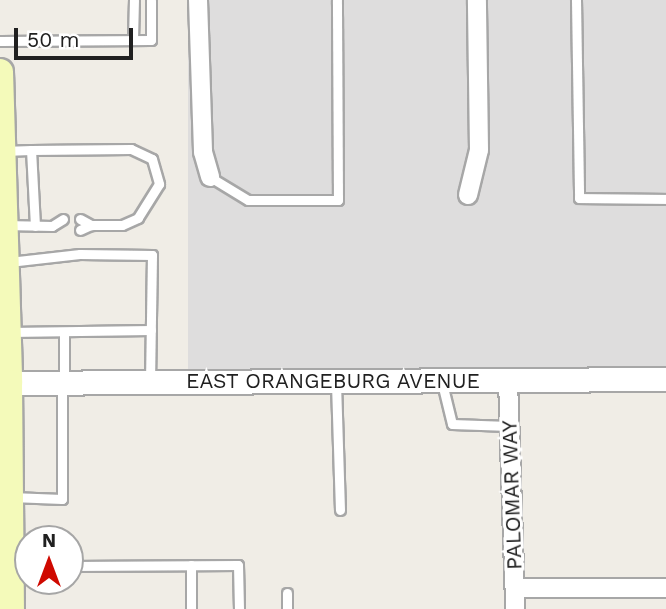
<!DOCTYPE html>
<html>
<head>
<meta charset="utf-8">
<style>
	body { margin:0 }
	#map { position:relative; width:666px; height:609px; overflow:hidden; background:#f0ede6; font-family:"Work Sans",sans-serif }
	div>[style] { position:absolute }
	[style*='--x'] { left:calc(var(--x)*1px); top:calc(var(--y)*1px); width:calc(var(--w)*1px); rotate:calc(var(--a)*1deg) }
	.residential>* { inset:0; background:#dedddd; transform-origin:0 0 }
	.roads { filter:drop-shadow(2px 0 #a7a7a7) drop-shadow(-2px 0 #a7a7a7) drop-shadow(0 2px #a7a7a7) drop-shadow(0 -2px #a7a7a7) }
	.service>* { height:9px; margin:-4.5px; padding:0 4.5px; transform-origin:4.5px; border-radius:4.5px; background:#fff }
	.minor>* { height:18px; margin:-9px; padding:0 9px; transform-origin:9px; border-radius:9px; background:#fff }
	.tertiary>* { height:23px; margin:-11.5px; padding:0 11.5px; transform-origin:11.5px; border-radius:11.5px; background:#fff }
	.secondary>* { height:26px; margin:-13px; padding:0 13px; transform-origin:13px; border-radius:13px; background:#f4faba }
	span { translate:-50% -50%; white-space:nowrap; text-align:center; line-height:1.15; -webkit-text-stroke:6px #fff; paint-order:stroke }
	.street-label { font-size:21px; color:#202020 }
	.north { position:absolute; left:14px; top:525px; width:70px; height:70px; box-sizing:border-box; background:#fff; border:2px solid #a6a6a6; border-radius:50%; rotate:0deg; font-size:19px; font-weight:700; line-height:28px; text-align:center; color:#202020 }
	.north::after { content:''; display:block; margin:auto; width:24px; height:32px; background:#cf0900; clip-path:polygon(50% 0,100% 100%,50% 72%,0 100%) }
	.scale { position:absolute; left:14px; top:28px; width:119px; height:32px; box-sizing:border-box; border:4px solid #202020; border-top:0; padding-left:9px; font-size:21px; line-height:24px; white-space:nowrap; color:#202020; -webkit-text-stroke:5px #fff; paint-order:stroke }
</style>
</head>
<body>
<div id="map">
	<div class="residential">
		<div style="left:188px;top:0;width:478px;height:373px"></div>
	</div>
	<div class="roads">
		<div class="service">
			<div style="--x:576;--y:0;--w:198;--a:89.1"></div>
			<div style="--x:579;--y:198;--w:87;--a:0.7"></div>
			<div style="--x:133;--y:40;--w:40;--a:-88.6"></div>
			<div style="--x:0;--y:41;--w:151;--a:-0.4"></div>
			<div style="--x:151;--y:40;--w:40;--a:-90"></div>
			<div style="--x:3;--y:151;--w:28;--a:-2"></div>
			<div style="--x:210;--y:177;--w:44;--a:31.2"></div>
			<div style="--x:248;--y:200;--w:90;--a:0"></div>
			<div style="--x:338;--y:200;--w:200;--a:-90.3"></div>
			<div style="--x:80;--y:219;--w:13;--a:29"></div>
			<div style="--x:91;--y:225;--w:12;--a:156"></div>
			<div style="--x:5;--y:225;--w:47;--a:1.2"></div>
			<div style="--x:52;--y:226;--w:13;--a:-32"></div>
			<div style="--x:35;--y:226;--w:76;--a:-93"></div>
			<div style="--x:31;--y:150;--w:100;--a:-0.6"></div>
			<div style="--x:131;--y:149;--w:23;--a:25"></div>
			<div style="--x:152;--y:159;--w:26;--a:74"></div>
			<div style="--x:159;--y:184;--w:40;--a:122"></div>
			<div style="--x:138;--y:218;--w:17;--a:156"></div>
			<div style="--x:122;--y:225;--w:31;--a:180"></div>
			<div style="--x:9;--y:262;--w:71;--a:-6.4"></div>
			<div style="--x:80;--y:254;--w:72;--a:0.8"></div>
			<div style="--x:152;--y:255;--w:125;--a:90.9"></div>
			<div style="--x:9;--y:332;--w:142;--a:-0.8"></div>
			<div style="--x:64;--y:381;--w:49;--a:-90"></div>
			<div style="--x:336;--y:383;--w:127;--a:88.2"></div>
			<div style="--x:442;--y:383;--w:42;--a:76.3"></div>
			<div style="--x:452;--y:424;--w:57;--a:2"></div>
			<div style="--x:11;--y:497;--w:51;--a:2.2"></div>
			<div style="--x:62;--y:499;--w:114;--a:-90"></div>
			<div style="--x:191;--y:565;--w:44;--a:90"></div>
			<div style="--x:12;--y:566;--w:16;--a:0"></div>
			<div style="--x:70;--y:566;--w:168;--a:-0.3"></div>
			<div style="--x:238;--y:565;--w:44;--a:88.7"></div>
			<div style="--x:287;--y:593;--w:16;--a:90"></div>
		</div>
		<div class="minor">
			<div style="--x:198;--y:0;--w:152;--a:88.1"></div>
			<div style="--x:203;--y:152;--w:26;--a:74"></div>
			<div style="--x:468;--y:195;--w:46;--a:-76.3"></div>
			<div style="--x:479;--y:150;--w:150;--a:-90.8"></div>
			<div style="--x:508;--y:380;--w:229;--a:88.2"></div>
			<div style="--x:515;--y:588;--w:151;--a:0"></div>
		</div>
		<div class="tertiary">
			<div style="--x:0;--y:383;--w:666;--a:-0.34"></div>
		</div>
		<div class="secondary">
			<div style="--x:0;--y:72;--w:311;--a:88.3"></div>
			<div style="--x:9;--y:383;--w:226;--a:89.5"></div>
		</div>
	</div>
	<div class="street-label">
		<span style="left:333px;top:381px">EAST ORANGEBURG AVENUE</span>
		<span style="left:512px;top:495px;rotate:-92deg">PALOMAR WAY</span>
	</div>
	<div class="north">N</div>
	<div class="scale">50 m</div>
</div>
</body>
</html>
